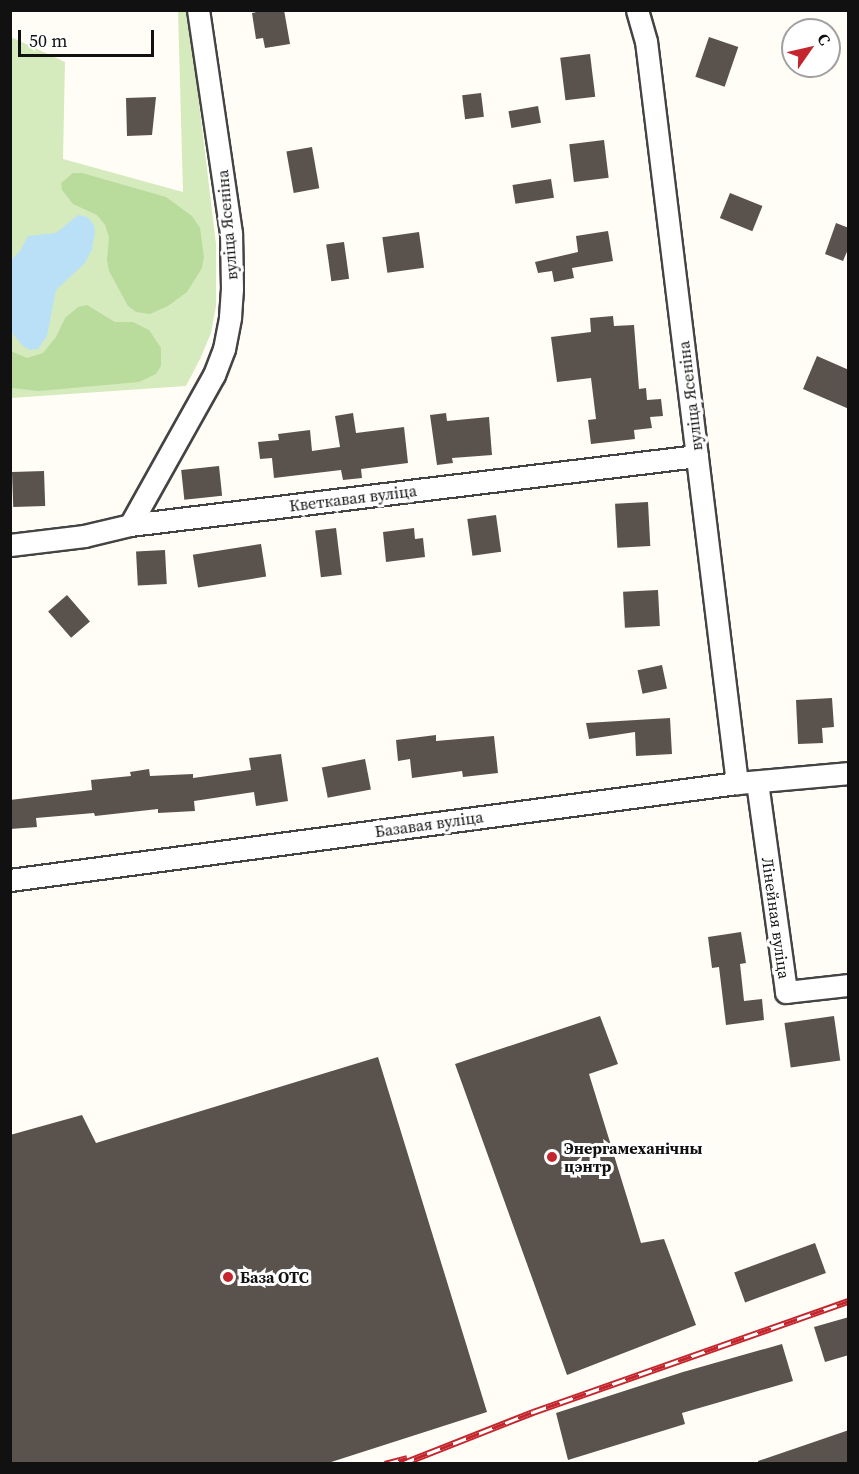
<!DOCTYPE html>
<html>
<head>
<meta charset="utf-8">
<style>
	body { margin:0 }
	#map { position:relative; width:859px; height:1474px; overflow:hidden; background:#fffdf5; font-family:"Source Serif 4",serif }
	div>[style] { position:absolute }
	[style*='--x'] { left:calc(var(--x)*1px); top:calc(var(--y)*1px); width:calc(var(--w)*1px); rotate:calc(var(--a)*1deg) }
	.green>* { inset:0; background:#d5ebbd }
	.forest>* { inset:0; background:#b9dc9c }
	.water>* { inset:0; background:#b9e0f7 }
	.building>* { inset:0; background:#5a524d; transform-origin:0 0 }
	.roads { filter:drop-shadow(2px 0 #444) drop-shadow(-2px 0 #444) drop-shadow(0 2px #444) drop-shadow(0 -2px #444) }
	.street>* { height:21px; margin:-10.5px; padding:0 10.5px; transform-origin:10.5px; border-radius:10.5px; background:#fff }
	.rail>* { height:7px; margin-top:-3.5px; transform-origin:0; background:repeating-linear-gradient(90deg,#fff 0 14px,#c4262e 0 28px); box-sizing:border-box; border-block:2px solid #c4262e }
	.dots>* { width:16px; height:16px; translate:-50% -50%; box-sizing:border-box; border:3px solid #fff; border-radius:50% }
	span { translate:-50% -50%; white-space:nowrap; text-align:center; line-height:1.15; -webkit-text-stroke:6px #fff; paint-order:stroke }
	.street-label { font-size:16px; color:#111 }
	.poi-label { font-size:16px; color:#111; font-weight:700 }
	.left { translate:0 -50%; text-align:left }
	.frame { position:absolute; inset:0; border:12px solid #111; pointer-events:none }
	.north { position:absolute; left:781px; top:18px; width:60px; height:60px; box-sizing:border-box; background:#fff; border:2px solid #a0a0a0; border-radius:50%; rotate:56deg; font-size:16px; font-weight:700; line-height:24px; text-align:center; color:#111 }
	.north::after { content:''; display:block; margin:auto; width:21px; height:27px; background:#c4262e; clip-path:polygon(50% 0,100% 100%,50% 72%,0 100%) }
	.scale { position:absolute; left:18px; top:30px; width:136px; height:27px; box-sizing:border-box; border:3px solid #111; border-top:0; padding-left:8px; font-size:18px; line-height:21px; white-space:nowrap; color:#111; -webkit-text-stroke:4px #fff; paint-order:stroke }
</style>
</head>
<body>
<div id="map">
	<div class="green">
		<div style="clip-path:polygon(178px 11px,188px 11px,216px 244px,216px 306px,211px 333px,200px 359px,186px 386px,11px 398px,11px 37px,65px 62px,63px 159px,183px 192px)"></div>
	</div>
	<div class="forest">
		<div style="clip-path:polygon(73px 173px,82px 173px,166px 197px,192px 216px,200px 228px,204px 257px,202px 268px,187px 292px,168px 306px,150px 314px,136px 312px,128px 306px,109px 271px,107px 260px,109px 237px,105px 225px,97px 215px,73px 204px,62px 190px,61px 183px)"></div>
		<div style="clip-path:polygon(87px 305px,115px 322px,133px 322px,149px 330px,161px 348px,161px 366px,156px 374px,139px 382px,39px 391px,11px 388px,11px 351px,27px 358px,43px 353px,56px 337px,65px 318px,78px 307px)"></div>
	</div>
	<div class="water">
		<div style="clip-path:polygon(78px 215px,87px 217px,94px 225px,95px 233px,92px 249px,85px 263px,56px 290px,47px 336px,38px 349px,30px 350px,23px 346px,11px 332px,11px 260px,20px 251px,28px 236px,56px 233px)"></div>
	</div>
	<div class="building">
		<div style="clip-path:polygon(267px 10px,284px 10px,290px 44px,265px 48px,263px 38px,256px 39px,252px 13px)"></div>
		<div style="left:709px;top:37px;width:31px;height:42px;rotate:19deg"></div>
		<div style="left:590px;top:54px;width:43px;height:30px;rotate:83deg"></div>
		<div style="left:481px;top:93px;width:24px;height:19px;rotate:83deg"></div>
		<div style="clip-path:polygon(156px 97px,152px 135px,127px 136px,126px 98px)"></div>
		<div style="left:538px;top:106px;width:17px;height:30px;rotate:80deg"></div>
		<div style="left:604px;top:140px;width:38px;height:35px;rotate:83deg"></div>
		<div style="left:312px;top:147px;width:42px;height:26px;rotate:80deg"></div>
		<div style="left:551px;top:179px;width:19px;height:39px;rotate:81deg"></div>
		<div style="left:730px;top:193px;width:35px;height:27px;rotate:22deg"></div>
		<div style="clip-path:polygon(836px 223px,849px 228px,849px 247px,843px 261px,825px 254px)"></div>
		<div style="clip-path:polygon(608px 231px,613px 261px,572px 268px,574px 278px,554px 282px,552px 271px,538px 273px,535px 262px,578px 252px,576px 236px)"></div>
		<div style="left:419px;top:232px;width:36px;height:37px;rotate:82deg"></div>
		<div style="left:344px;top:242px;width:37px;height:18px;rotate:82deg"></div>
		<div style="clip-path:polygon(613px 316px,614px 326px,634px 325px,639px 389px,646px 388px,647px 400px,661px 399px,663px 416px,650px 417px,652px 428px,634px 430px,635px 439px,591px 444px,588px 420px,596px 419px,591px 378px,557px 382px,551px 337px,591px 332px,590px 318px)"></div>
		<div style="clip-path:polygon(817px 356px,849px 370px,849px 409px,803px 389px)"></div>
		<div style="clip-path:polygon(353px 413px,356px 433px,404px 427px,408px 463px,361px 469px,362px 478px,343px 480px,341px 470px,274px 478px,272px 458px,260px 459px,258px 442px,279px 440px,278px 434px,310px 430px,312px 451px,340px 447px,335px 416px)"></div>
		<div style="clip-path:polygon(446px 413px,447px 421px,489px 417px,492px 455px,452px 458px,453px 463px,437px 465px,430px 415px)"></div>
		<div style="left:219px;top:466px;width:30px;height:38px;rotate:84deg"></div>
		<div style="left:44px;top:471px;width:35px;height:32px;rotate:88deg"></div>
		<div style="left:648px;top:502px;width:44px;height:33px;rotate:87deg"></div>
		<div style="left:496px;top:515px;width:37px;height:29px;rotate:82deg"></div>
		<div style="left:336px;top:528px;width:47px;height:21px;rotate:83deg"></div>
		<div style="clip-path:polygon(414px 528px,415px 539px,423px 538px,425px 557px,386px 562px,383px 532px)"></div>
		<div style="left:261px;top:544px;width:33px;height:69px;rotate:81deg"></div>
		<div style="left:165px;top:550px;width:34px;height:29px;rotate:87deg"></div>
		<div style="left:658px;top:590px;width:36px;height:35px;rotate:87deg"></div>
		<div style="left:67px;top:595px;width:35px;height:25px;rotate:49deg"></div>
		<div style="left:662px;top:665px;width:24px;height:25px;rotate:78deg"></div>
		<div style="clip-path:polygon(832px 698px,834px 727px,822px 728px,823px 743px,798px 744px,796px 700px)"></div>
		<div style="clip-path:polygon(670px 718px,672px 754px,636px 756px,635px 732px,589px 739px,586px 723px)"></div>
		<div style="clip-path:polygon(436px 735px,436px 741px,494px 736px,498px 773px,463px 777px,462px 771px,412px 778px,410px 759px,398px 761px,396px 740px)"></div>
		<div style="clip-path:polygon(281px 754px,288px 801px,256px 806px,254px 792px,194px 801px,195px 811px,158px 813px,158px 809px,95px 816px,94px 813px,36px 818px,37px 827px,10px 829px,10px 800px,92px 790px,91px 780px,131px 776px,130px 772px,149px 769px,150px 776px,193px 774px,193px 778px,251px 770px,249px 758px)"></div>
		<div style="left:365px;top:759px;width:31px;height:44px;rotate:79deg"></div>
		<div style="clip-path:polygon(741px 932px,746px 963px,740px 964px,744px 1001px,762px 999px,764px 1020px,726px 1025px,719px 967px,712px 968px,708px 937px)"></div>
		<div style="clip-path:polygon(600px 1016px,618px 1064px,589px 1074px,641px 1243px,664px 1239px,696px 1325px,567px 1375px,455px 1064px)"></div>
		<div style="left:834px;top:1016px;width:45px;height:50px;rotate:82deg"></div>
		<div style="clip-path:polygon(378px 1057px,487px 1412px,325px 1464px,10px 1464px,10px 1135px,82px 1115px,96px 1143px)"></div>
		<div style="left:815px;top:1243px;width:32px;height:86px;rotate:70deg"></div>
		<div style="clip-path:polygon(849px 1317px,849px 1355px,825px 1362px,814px 1327px)"></div>
		<div style="clip-path:polygon(782px 1344px,793px 1381px,682px 1413px,685px 1424px,568px 1460px,556px 1413px,683px 1372px)"></div>
		<div style="clip-path:polygon(849px 1430px,849px 1464px,758px 1464px,758px 1461px)"></div>
	</div>
	<div class="roads">
		<div class="street">
			<div style="--x:637;--y:10;--w:32;--a:74"></div>
			<div style="--x:646;--y:41;--w:748;--a:83.01"></div>
			<div style="--x:130;--y:525;--w:172;--a:-60.8"></div>
			<div style="--x:214;--y:375;--w:28;--a:-69"></div>
			<div style="--x:224;--y:349;--w:33;--a:-79"></div>
			<div style="--x:230;--y:317;--w:28;--a:-86"></div>
			<div style="--x:232;--y:289;--w:56;--a:-91"></div>
			<div style="--x:231;--y:233;--w:225;--a:-98.4"></div>
			<div style="--x:10;--y:545;--w:75;--a:-6.9"></div>
			<div style="--x:84;--y:536;--w:47;--a:-13.4"></div>
			<div style="--x:130;--y:525;--w:571;--a:-6.94"></div>
			<div style="--x:757;--y:782;--w:212;--a:82.1"></div>
			<div style="--x:786;--y:992;--w:62;--a:-6.4"></div>
			<div style="--x:10;--y:880;--w:733;--a:-7.6"></div>
			<div style="--x:737;--y:783;--w:111;--a:-5.1"></div>
		</div>
	</div>
	<div class="rail">
		<div style="--x:385;--y:1464;--w:23;--a:-15"></div>
		<div style="--x:401;--y:1464;--w:142;--a:-21.5"></div>
		<div style="--x:533;--y:1412;--w:334;--a:-19.4"></div>
	</div>
	<div class="dots">
		<div style="left:552px;top:1157px;background:#c4262e"></div>
		<div style="left:228px;top:1277px;background:#c4262e"></div>
	</div>
	<div class="street-label">
		<span style="left:227px;top:225px;rotate:-95deg">вуліца Ясеніна</span>
		<span style="left:690px;top:396px;rotate:-97deg">вуліца Ясеніна</span>
		<span style="left:353px;top:498px;rotate:-7deg">Кветкавая вуліца</span>
		<span style="left:429px;top:824px;rotate:-8deg">Базавая вуліца</span>
		<span style="left:776px;top:918px;rotate:82deg">Лінейная вуліца</span>
	</div>
	<div class="poi-label">
		<span class="left" style="left:564px;top:1157px">Энергамеханічны<br>цэнтр</span>
		<span class="left" style="left:240px;top:1277px">База ОТС</span>
	</div>
	<div class="frame"></div>
	<div class="north">С</div>
	<div class="scale">50 m</div>
</div>
</body>
</html>
